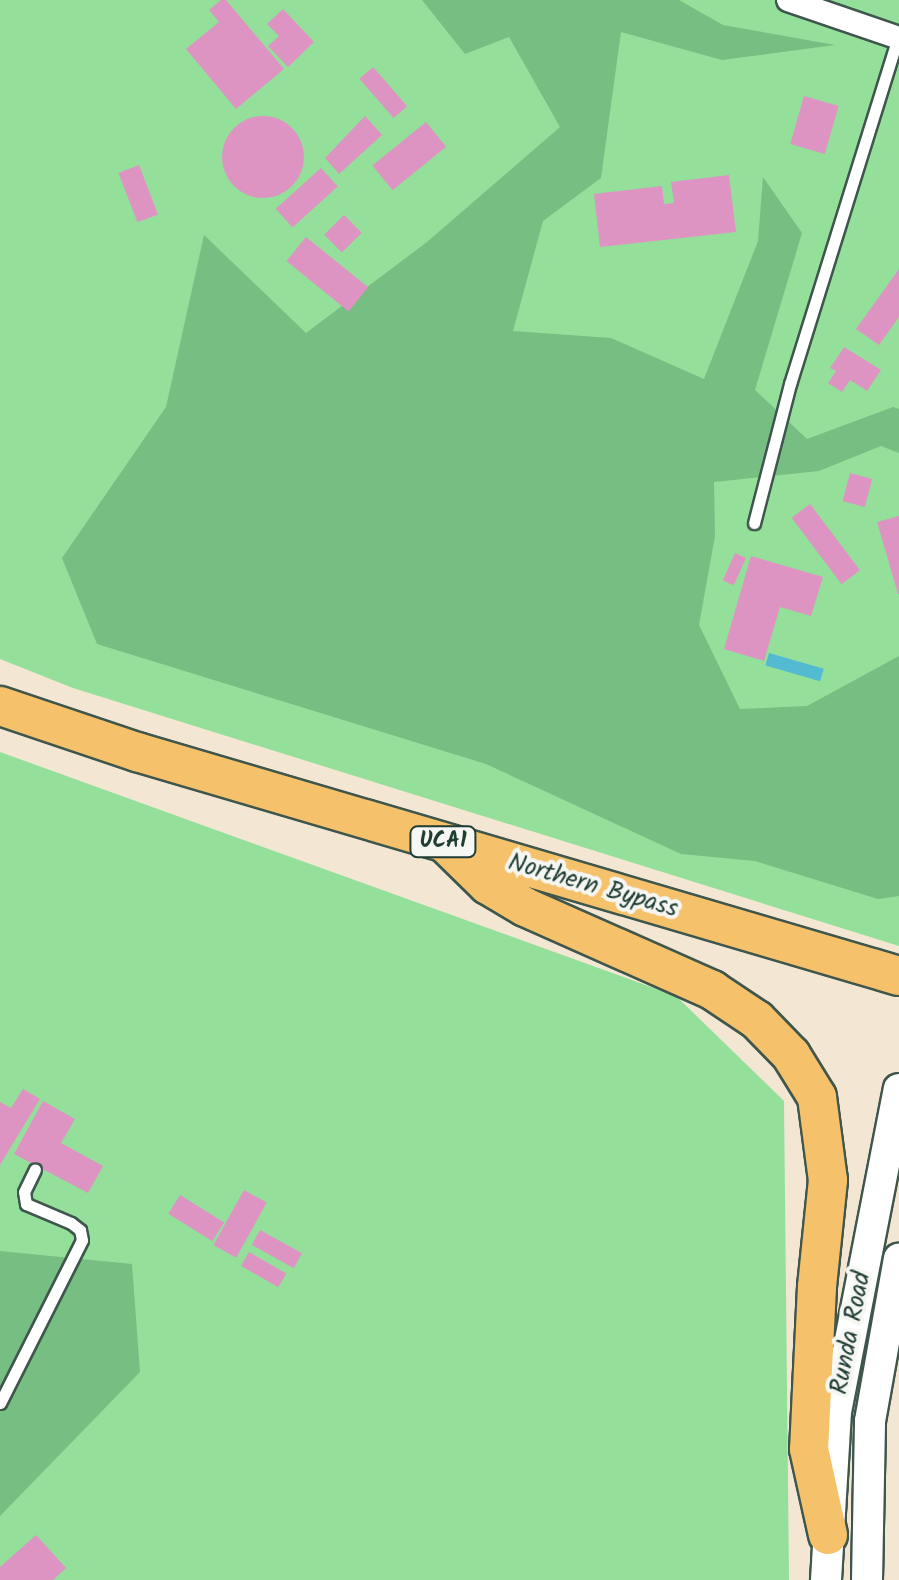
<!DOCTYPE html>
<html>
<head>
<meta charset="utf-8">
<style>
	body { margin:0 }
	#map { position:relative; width:899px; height:1580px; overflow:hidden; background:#f3e7d4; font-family:Kalam,sans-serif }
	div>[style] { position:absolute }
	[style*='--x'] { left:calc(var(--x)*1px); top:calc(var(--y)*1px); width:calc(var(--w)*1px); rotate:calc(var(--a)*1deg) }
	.green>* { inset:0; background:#94df9a }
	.forest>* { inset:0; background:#77be82 }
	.water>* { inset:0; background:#54bad2; transform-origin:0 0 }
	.building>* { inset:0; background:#de94c3; transform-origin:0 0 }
	.round { border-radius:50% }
	.roads { filter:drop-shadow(2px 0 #3f564c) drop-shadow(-2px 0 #3f564c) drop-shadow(0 2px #3f564c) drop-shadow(0 -2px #3f564c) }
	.service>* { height:11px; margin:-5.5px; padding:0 5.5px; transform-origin:5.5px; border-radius:5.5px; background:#fff }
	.minor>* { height:22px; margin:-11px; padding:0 11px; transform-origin:11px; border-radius:11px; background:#fff }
	.tertiary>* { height:30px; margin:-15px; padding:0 15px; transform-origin:15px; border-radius:15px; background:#fff }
	.primary>* { height:38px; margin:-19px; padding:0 19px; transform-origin:19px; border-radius:19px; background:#f6c16b }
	span { translate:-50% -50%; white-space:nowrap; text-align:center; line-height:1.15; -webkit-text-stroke:8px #f6f6f2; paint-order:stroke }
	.shield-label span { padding:2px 8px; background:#f6f6f2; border:2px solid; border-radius:8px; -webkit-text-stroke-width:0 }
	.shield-label { font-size:22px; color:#1f3d34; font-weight:700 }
	.street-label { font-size:25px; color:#1f3d34 }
</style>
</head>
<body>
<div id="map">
	<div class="green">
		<div style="clip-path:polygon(0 0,899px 0,899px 946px,73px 688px,0 659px)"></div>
		<div style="clip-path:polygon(0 752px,676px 996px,784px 1101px,789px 1580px,0 1580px)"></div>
	</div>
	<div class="forest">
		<div style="clip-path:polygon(422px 0,679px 0,723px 25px,835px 45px,722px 60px,621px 32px,601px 178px,543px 221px,513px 331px,611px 338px,704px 379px,758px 241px,763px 177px,802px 233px,755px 390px,807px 439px,893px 407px,899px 409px,899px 453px,881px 446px,819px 471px,714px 482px,715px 536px,699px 625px,740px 709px,807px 706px,899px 656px,899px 896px,878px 899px,755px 861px,681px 854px,486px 764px,97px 644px,62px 558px,166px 407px,204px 235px,306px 333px,427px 242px,560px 127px,509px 37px,465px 54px)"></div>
		<div style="clip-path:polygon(0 1251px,132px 1264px,140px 1372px,0 1516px)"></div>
	</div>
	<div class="water">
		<div style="left:769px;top:653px;width:57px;height:13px;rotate:16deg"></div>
	</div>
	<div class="building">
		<div style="clip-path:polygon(221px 0,226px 0,284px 69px,236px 109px,186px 49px,219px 22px,209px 10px)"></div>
		<div style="clip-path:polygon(283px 9px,314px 42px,288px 67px,268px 46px,279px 36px,267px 24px)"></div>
		<div style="left:373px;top:67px;width:52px;height:18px;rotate:49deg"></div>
		<div style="left:804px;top:96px;width:36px;height:50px;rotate:16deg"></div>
		<div class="round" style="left:222px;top:116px;width:82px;height:82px"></div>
		<div style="clip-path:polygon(365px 116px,382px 135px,339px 174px,325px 158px)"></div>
		<div style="left:426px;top:122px;width:32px;height:69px;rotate:51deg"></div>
		<div style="left:139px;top:165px;width:53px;height:22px;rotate:69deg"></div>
		<div style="left:321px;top:168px;width:25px;height:61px;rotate:48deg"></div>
		<div style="clip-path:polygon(729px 175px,736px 232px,600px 247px,594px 194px,662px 186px,664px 204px,674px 203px,671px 182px)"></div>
		<div style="left:344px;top:215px;width:25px;height:28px;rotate:45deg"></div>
		<div style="left:306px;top:237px;width:80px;height:31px;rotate:39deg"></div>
		<div style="clip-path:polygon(899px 269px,899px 317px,879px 345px,856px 329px)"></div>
		<div style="clip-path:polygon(844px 347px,881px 370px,867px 391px,850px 380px,842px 392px,828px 383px,836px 371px,830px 368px)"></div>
		<div style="left:850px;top:473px;width:23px;height:29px;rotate:15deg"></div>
		<div style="left:810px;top:504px;width:83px;height:23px;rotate:53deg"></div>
		<div style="clip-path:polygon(899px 516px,899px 594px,898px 594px,877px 522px)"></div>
		<div style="left:735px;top:553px;width:12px;height:30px;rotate:24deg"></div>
		<div style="clip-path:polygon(751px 556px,823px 577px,811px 616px,780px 607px,764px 661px,724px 649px)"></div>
		<div style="clip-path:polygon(23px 1089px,40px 1099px,0 1165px,0 1102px,11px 1108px)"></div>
		<div style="clip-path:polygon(43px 1101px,75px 1119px,61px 1143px,103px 1166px,88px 1193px,14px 1154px)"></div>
		<div style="left:244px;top:1190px;width:26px;height:63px;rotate:29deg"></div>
		<div style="left:180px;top:1195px;width:52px;height:22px;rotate:32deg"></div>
		<div style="left:260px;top:1230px;width:48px;height:17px;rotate:29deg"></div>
		<div style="left:249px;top:1252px;width:43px;height:16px;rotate:30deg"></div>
		<div style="clip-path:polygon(36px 1535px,66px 1568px,53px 1580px,0 1580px,0 1567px)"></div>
	</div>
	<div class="roads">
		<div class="service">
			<div style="--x:754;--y:523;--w:144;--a:-75.5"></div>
			<div style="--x:790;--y:384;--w:363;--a:-72.7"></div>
			<div style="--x:0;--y:1403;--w:182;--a:-63.3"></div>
			<div style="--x:82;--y:1240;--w:10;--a:-101"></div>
			<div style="--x:80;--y:1230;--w:11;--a:-142"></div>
			<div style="--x:71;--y:1223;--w:49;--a:-157.1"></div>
			<div style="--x:26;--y:1204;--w:12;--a:-99"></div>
			<div style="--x:24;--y:1192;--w:25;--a:-64"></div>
		</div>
		<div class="minor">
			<div style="--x:788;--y:0;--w:117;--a:18.9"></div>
		</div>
		<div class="tertiary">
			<div style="--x:826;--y:1580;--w:168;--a:-86.6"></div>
			<div style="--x:836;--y:1412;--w:329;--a:-79"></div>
			<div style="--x:867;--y:1580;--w:159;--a:-88.9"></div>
			<div style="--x:870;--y:1421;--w:165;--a:-79.9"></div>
		</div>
		<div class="primary">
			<div style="--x:0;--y:706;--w:145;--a:18.6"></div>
			<div style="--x:137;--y:752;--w:794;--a:16.38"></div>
			<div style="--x:448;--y:846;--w:56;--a:44.3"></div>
			<div style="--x:488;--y:885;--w:43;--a:30.7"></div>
			<div style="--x:525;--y:907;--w:205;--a:23.9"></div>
			<div style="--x:712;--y:990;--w:54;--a:33.7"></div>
			<div style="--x:757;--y:1020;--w:49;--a:45.8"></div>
			<div style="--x:791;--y:1055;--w:49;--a:58.2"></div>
			<div style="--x:817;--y:1097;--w:84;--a:82.5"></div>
			<div style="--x:828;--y:1180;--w:108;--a:95.9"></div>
			<div style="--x:817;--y:1287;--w:162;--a:92.8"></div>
			<div style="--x:809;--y:1449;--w:88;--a:77.5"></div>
		</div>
	</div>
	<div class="shield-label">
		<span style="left:443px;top:842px">UCA1</span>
	</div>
	<div class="street-label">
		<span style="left:593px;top:886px;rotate:16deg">Northern Bypass</span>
		<span style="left:851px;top:1333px;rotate:-79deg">Runda Road</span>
	</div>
</div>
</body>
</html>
